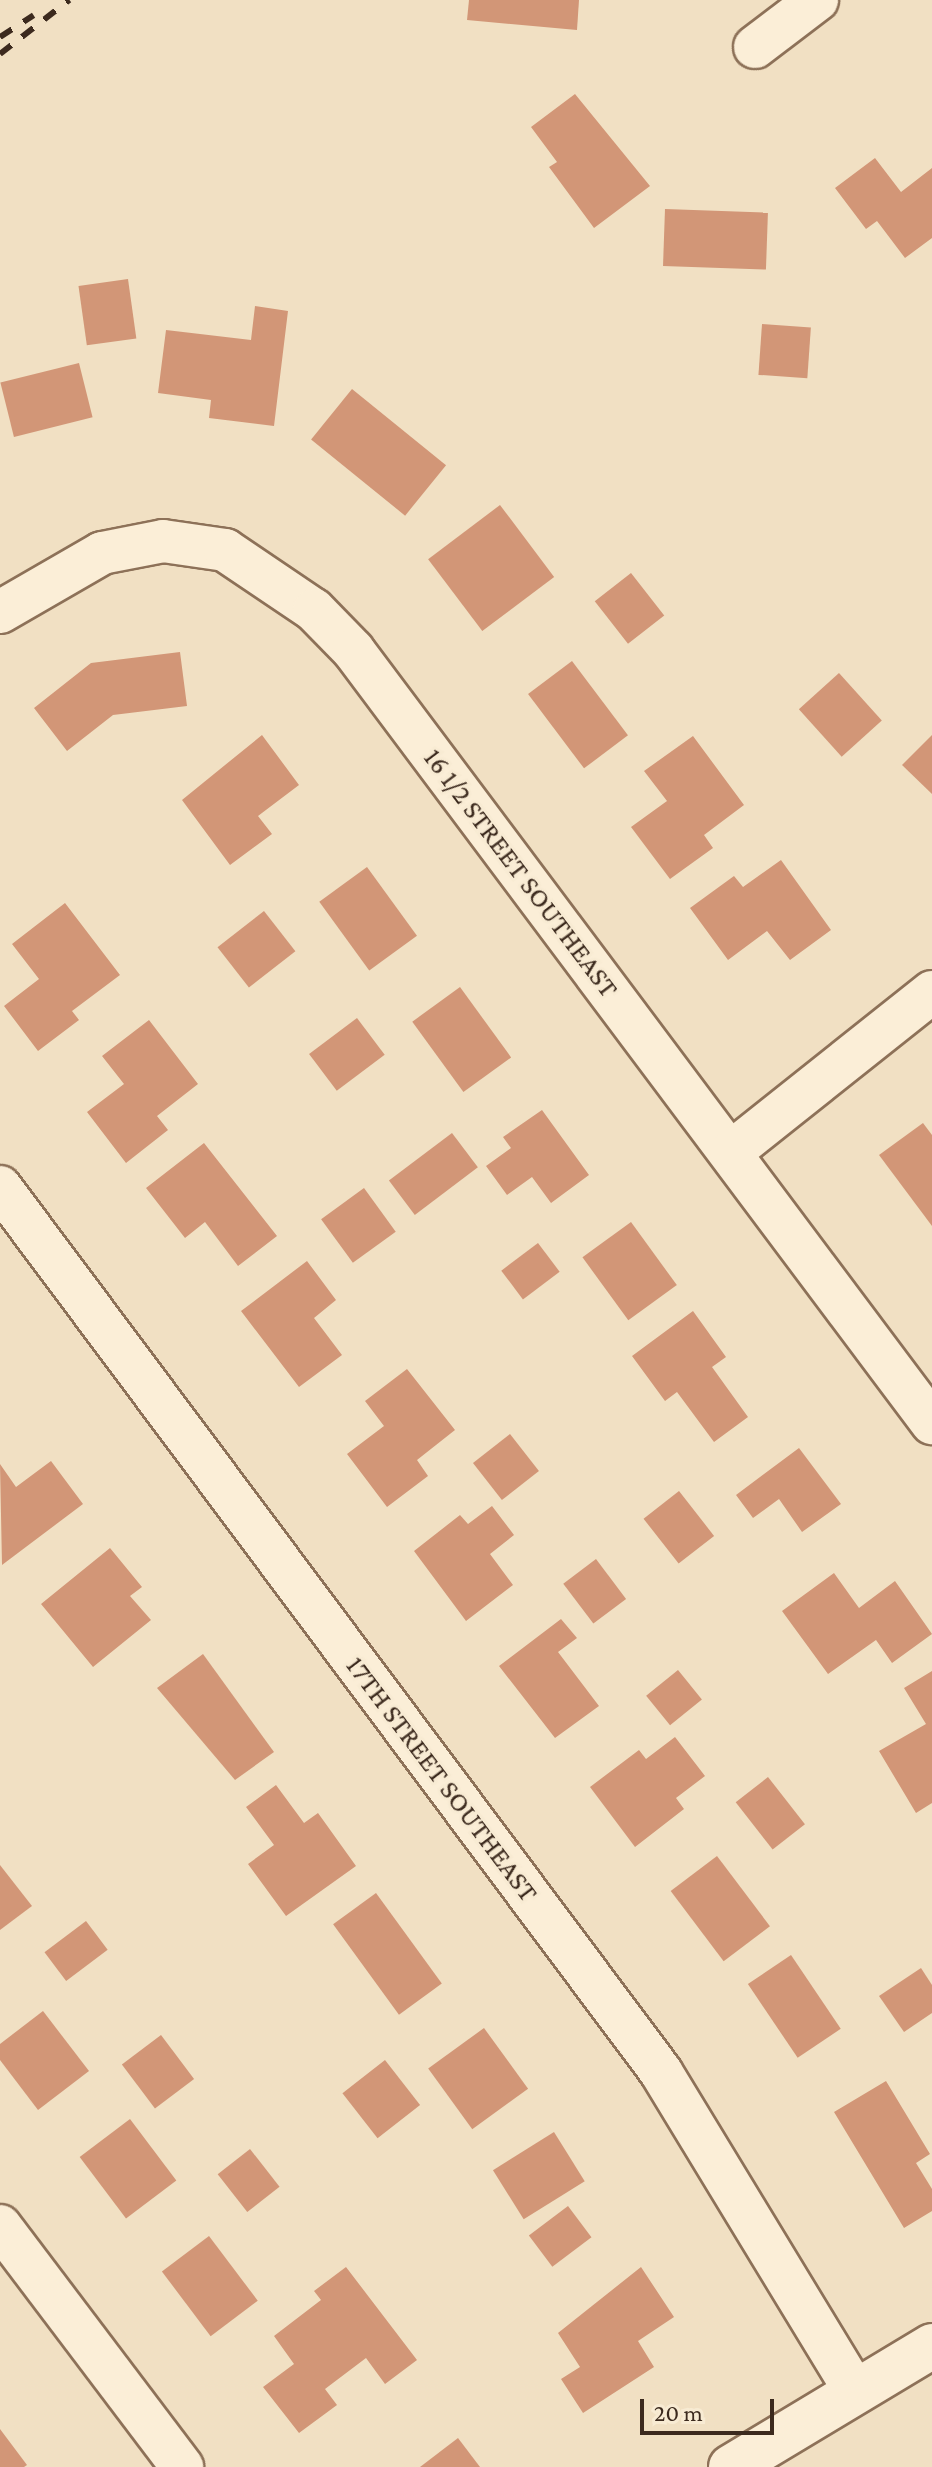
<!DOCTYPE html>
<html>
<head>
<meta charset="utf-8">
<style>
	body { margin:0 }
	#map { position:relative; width:932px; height:2467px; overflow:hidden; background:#f1e0c3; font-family:"Crimson Pro",serif }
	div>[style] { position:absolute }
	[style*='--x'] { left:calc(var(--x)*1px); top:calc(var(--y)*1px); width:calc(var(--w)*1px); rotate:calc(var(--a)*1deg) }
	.building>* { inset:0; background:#d29677; transform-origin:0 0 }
	.roads { filter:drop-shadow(2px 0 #8d7158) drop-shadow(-2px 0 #8d7158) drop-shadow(0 2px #8d7158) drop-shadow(0 -2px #8d7158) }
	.street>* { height:42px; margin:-21px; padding:0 21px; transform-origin:21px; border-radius:21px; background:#fbeed7 }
	.secondary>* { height:44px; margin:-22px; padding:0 22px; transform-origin:22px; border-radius:22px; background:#fbeed7 }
	.rail>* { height:6px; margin-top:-3px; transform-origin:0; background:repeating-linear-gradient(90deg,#3c2a1e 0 14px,transparent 0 28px) }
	span { translate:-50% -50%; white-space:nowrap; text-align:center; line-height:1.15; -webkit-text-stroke:6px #f8ebd3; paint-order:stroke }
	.street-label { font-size:28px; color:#3c2a1e }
	.scale { position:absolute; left:640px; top:2399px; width:134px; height:36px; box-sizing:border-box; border:4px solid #3c2a1e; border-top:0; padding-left:10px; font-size:24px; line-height:28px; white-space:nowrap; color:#3c2a1e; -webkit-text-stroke:6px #f8ebd3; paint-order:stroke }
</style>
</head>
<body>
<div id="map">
	<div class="building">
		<div style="clip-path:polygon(469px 0,579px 0,577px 30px,467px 20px)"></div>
		<div style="clip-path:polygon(575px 94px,650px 186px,594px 228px,549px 167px,557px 162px,531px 127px)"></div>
		<div style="clip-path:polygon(875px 158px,901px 192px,932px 168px,932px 238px,905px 258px,877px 221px,866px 229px,835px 188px)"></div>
		<div style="left:665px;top:209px;width:103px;height:57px;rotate:2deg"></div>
		<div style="left:128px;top:279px;width:60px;height:50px;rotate:82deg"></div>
		<div style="clip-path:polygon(255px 306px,288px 311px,274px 426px,209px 418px,211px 400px,158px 393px,166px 330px,251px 340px)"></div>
		<div style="left:762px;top:324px;width:49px;height:51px;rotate:4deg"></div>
		<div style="left:79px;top:363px;width:56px;height:81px;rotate:76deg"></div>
		<div style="left:352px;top:389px;width:121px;height:65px;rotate:39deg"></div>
		<div style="left:500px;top:505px;width:90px;height:90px;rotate:53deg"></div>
		<div style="left:631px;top:573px;width:54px;height:46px;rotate:52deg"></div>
		<div style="clip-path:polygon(180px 652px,187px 706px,113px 715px,67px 751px,34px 708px,91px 663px)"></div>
		<div style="left:572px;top:661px;width:93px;height:55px;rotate:53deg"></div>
		<div style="left:839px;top:673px;width:64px;height:54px;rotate:48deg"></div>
		<div style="clip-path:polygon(262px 735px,299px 785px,258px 816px,272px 834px,230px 865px,182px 800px)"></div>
		<div style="clip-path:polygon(932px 735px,932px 794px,902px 765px)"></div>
		<div style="clip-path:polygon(693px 736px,744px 805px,704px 835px,713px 848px,670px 879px,631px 827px,667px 801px,644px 771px)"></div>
		<div style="clip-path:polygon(781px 860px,831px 930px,790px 960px,767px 931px,728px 960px,690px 908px,734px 876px,743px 887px)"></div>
		<div style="left:367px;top:867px;width:85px;height:59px;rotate:54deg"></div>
		<div style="clip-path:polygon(65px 903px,120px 975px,72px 1011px,79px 1020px,38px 1051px,4px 1006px,39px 979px,12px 944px)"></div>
		<div style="left:264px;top:911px;width:51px;height:59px;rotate:52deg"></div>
		<div style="left:460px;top:987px;width:87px;height:59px;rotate:54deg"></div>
		<div style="left:357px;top:1018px;width:46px;height:60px;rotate:53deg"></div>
		<div style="clip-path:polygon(149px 1020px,198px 1084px,157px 1116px,168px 1130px,126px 1163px,87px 1112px,124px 1084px,102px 1056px)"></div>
		<div style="clip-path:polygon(542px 1110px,589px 1175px,551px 1203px,532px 1177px,507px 1195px,486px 1166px,511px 1148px,503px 1137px)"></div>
		<div style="clip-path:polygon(923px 1123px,932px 1135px,932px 1226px,879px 1155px)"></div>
		<div style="left:452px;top:1133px;width:43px;height:79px;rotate:53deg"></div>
		<div style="clip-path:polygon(204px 1143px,277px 1236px,238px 1266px,205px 1222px,185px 1238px,146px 1188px)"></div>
		<div style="left:364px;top:1188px;width:54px;height:53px;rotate:54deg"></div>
		<div style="left:631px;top:1222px;width:78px;height:60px;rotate:54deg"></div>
		<div style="left:538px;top:1243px;width:36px;height:46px;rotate:53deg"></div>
		<div style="clip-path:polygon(307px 1261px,336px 1300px,314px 1318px,342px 1355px,299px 1387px,241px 1311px)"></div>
		<div style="clip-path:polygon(693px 1311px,726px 1357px,712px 1367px,748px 1417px,714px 1442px,677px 1392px,665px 1401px,632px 1356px)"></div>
		<div style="clip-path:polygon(407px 1369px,455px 1430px,417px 1460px,428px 1476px,387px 1507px,347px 1454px,384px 1426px,365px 1401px)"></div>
		<div style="left:510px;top:1434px;width:47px;height:47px;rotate:52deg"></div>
		<div style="clip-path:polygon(799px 1448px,841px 1504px,802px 1532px,779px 1499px,753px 1518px,736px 1495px)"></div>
		<div style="clip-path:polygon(51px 1461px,83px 1504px,2px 1565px,0 1464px,16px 1487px)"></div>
		<div style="left:679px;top:1491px;width:57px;height:45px;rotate:52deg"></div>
		<div style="clip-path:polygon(492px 1506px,514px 1535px,490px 1554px,513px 1585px,466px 1621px,414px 1551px,460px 1515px,468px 1524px)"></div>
		<div style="clip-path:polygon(110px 1548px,142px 1587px,130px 1596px,151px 1620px,93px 1667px,41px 1604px)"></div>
		<div style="left:596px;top:1559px;width:50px;height:41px;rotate:53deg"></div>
		<div style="clip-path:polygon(834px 1573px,859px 1608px,895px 1581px,932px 1634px,892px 1663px,876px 1640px,828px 1674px,782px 1611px)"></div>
		<div style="clip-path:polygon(561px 1619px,577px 1638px,558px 1652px,599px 1706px,555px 1738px,499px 1666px)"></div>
		<div style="clip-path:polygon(203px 1654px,274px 1752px,235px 1780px,157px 1688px)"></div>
		<div style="left:678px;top:1670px;width:38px;height:41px;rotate:51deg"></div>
		<div style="clip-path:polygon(932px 1671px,932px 1803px,916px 1813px,879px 1751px,926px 1724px,904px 1688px)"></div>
		<div style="clip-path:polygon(675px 1737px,705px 1776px,676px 1798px,684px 1809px,635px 1847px,590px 1787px,639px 1750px,646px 1759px)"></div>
		<div style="left:768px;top:1777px;width:60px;height:41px;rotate:52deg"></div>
		<div style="clip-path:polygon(276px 1785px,304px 1823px,318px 1813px,356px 1866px,286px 1916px,248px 1864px,274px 1845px,246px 1807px)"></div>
		<div style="left:717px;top:1856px;width:88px;height:58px;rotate:53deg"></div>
		<div style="clip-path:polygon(0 1865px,32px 1906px,0 1930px)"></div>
		<div style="left:376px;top:1893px;width:112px;height:53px;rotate:54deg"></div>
		<div style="left:86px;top:1921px;width:36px;height:52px;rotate:53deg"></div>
		<div style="left:791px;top:1955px;width:89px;height:52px;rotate:56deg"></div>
		<div style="clip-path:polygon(921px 1968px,932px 1985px,932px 2013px,904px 2032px,879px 1996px)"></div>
		<div style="clip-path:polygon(43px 2011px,89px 2071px,38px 2110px,0 2060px,0 2044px)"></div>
		<div style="left:484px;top:2028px;width:75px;height:69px;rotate:54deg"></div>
		<div style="left:161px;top:2035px;width:55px;height:49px;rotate:53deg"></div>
		<div style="left:385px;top:2060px;width:57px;height:54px;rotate:52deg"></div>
		<div style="clip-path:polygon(886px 2081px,930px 2154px,916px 2163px,932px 2189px,932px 2211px,904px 2228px,834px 2112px)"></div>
		<div style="left:130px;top:2119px;width:77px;height:63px;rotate:53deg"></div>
		<div style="left:554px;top:2132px;width:58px;height:72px;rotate:58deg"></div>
		<div style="left:250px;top:2149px;width:48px;height:41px;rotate:52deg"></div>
		<div style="left:568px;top:2206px;width:39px;height:49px;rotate:53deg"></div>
		<div style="left:209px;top:2236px;width:81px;height:59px;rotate:53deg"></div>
		<div style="clip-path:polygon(346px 2267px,417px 2360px,385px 2384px,366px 2358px,325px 2389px,337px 2405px,299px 2433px,263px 2387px,294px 2364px,274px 2336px,321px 2300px,314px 2291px)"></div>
		<div style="clip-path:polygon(641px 2267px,674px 2317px,638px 2341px,654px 2367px,583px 2413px,561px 2379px,580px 2367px,558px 2333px)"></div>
		<div style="clip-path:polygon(0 2429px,27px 2465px,24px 2467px,0 2467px)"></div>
		<div style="clip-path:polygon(458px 2438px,480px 2467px,420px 2467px)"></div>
	</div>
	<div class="roads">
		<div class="street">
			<div style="--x:755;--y:47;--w:78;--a:-37.2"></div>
			<div style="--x:0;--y:612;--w:118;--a:-30"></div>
			<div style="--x:102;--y:553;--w:62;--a:-11.1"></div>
			<div style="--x:163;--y:541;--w:63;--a:8.3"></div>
			<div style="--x:225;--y:550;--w:107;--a:34"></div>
			<div style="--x:314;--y:610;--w:56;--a:45.7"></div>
			<div style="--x:353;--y:650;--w:966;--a:53.17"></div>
			<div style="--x:731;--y:1152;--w:257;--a:-38.5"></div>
			<div style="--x:0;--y:1187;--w:1105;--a:53.24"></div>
			<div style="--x:661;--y:2072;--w:372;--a:58.7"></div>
			<div style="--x:0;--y:2226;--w:302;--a:52.9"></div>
		</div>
		<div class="secondary">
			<div style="--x:731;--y:2467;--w:235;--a:-31"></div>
		</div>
	</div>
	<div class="rail">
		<div style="--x:0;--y:37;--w:40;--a:-32.9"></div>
		<div style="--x:0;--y:54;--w:88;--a:-38"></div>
	</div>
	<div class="street-label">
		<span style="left:521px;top:873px;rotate:53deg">16 1/2 STREET SOUTHEAST</span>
		<span style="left:442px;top:1779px;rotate:53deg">17TH STREET SOUTHEAST</span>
	</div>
	<div class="scale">20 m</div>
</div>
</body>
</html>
